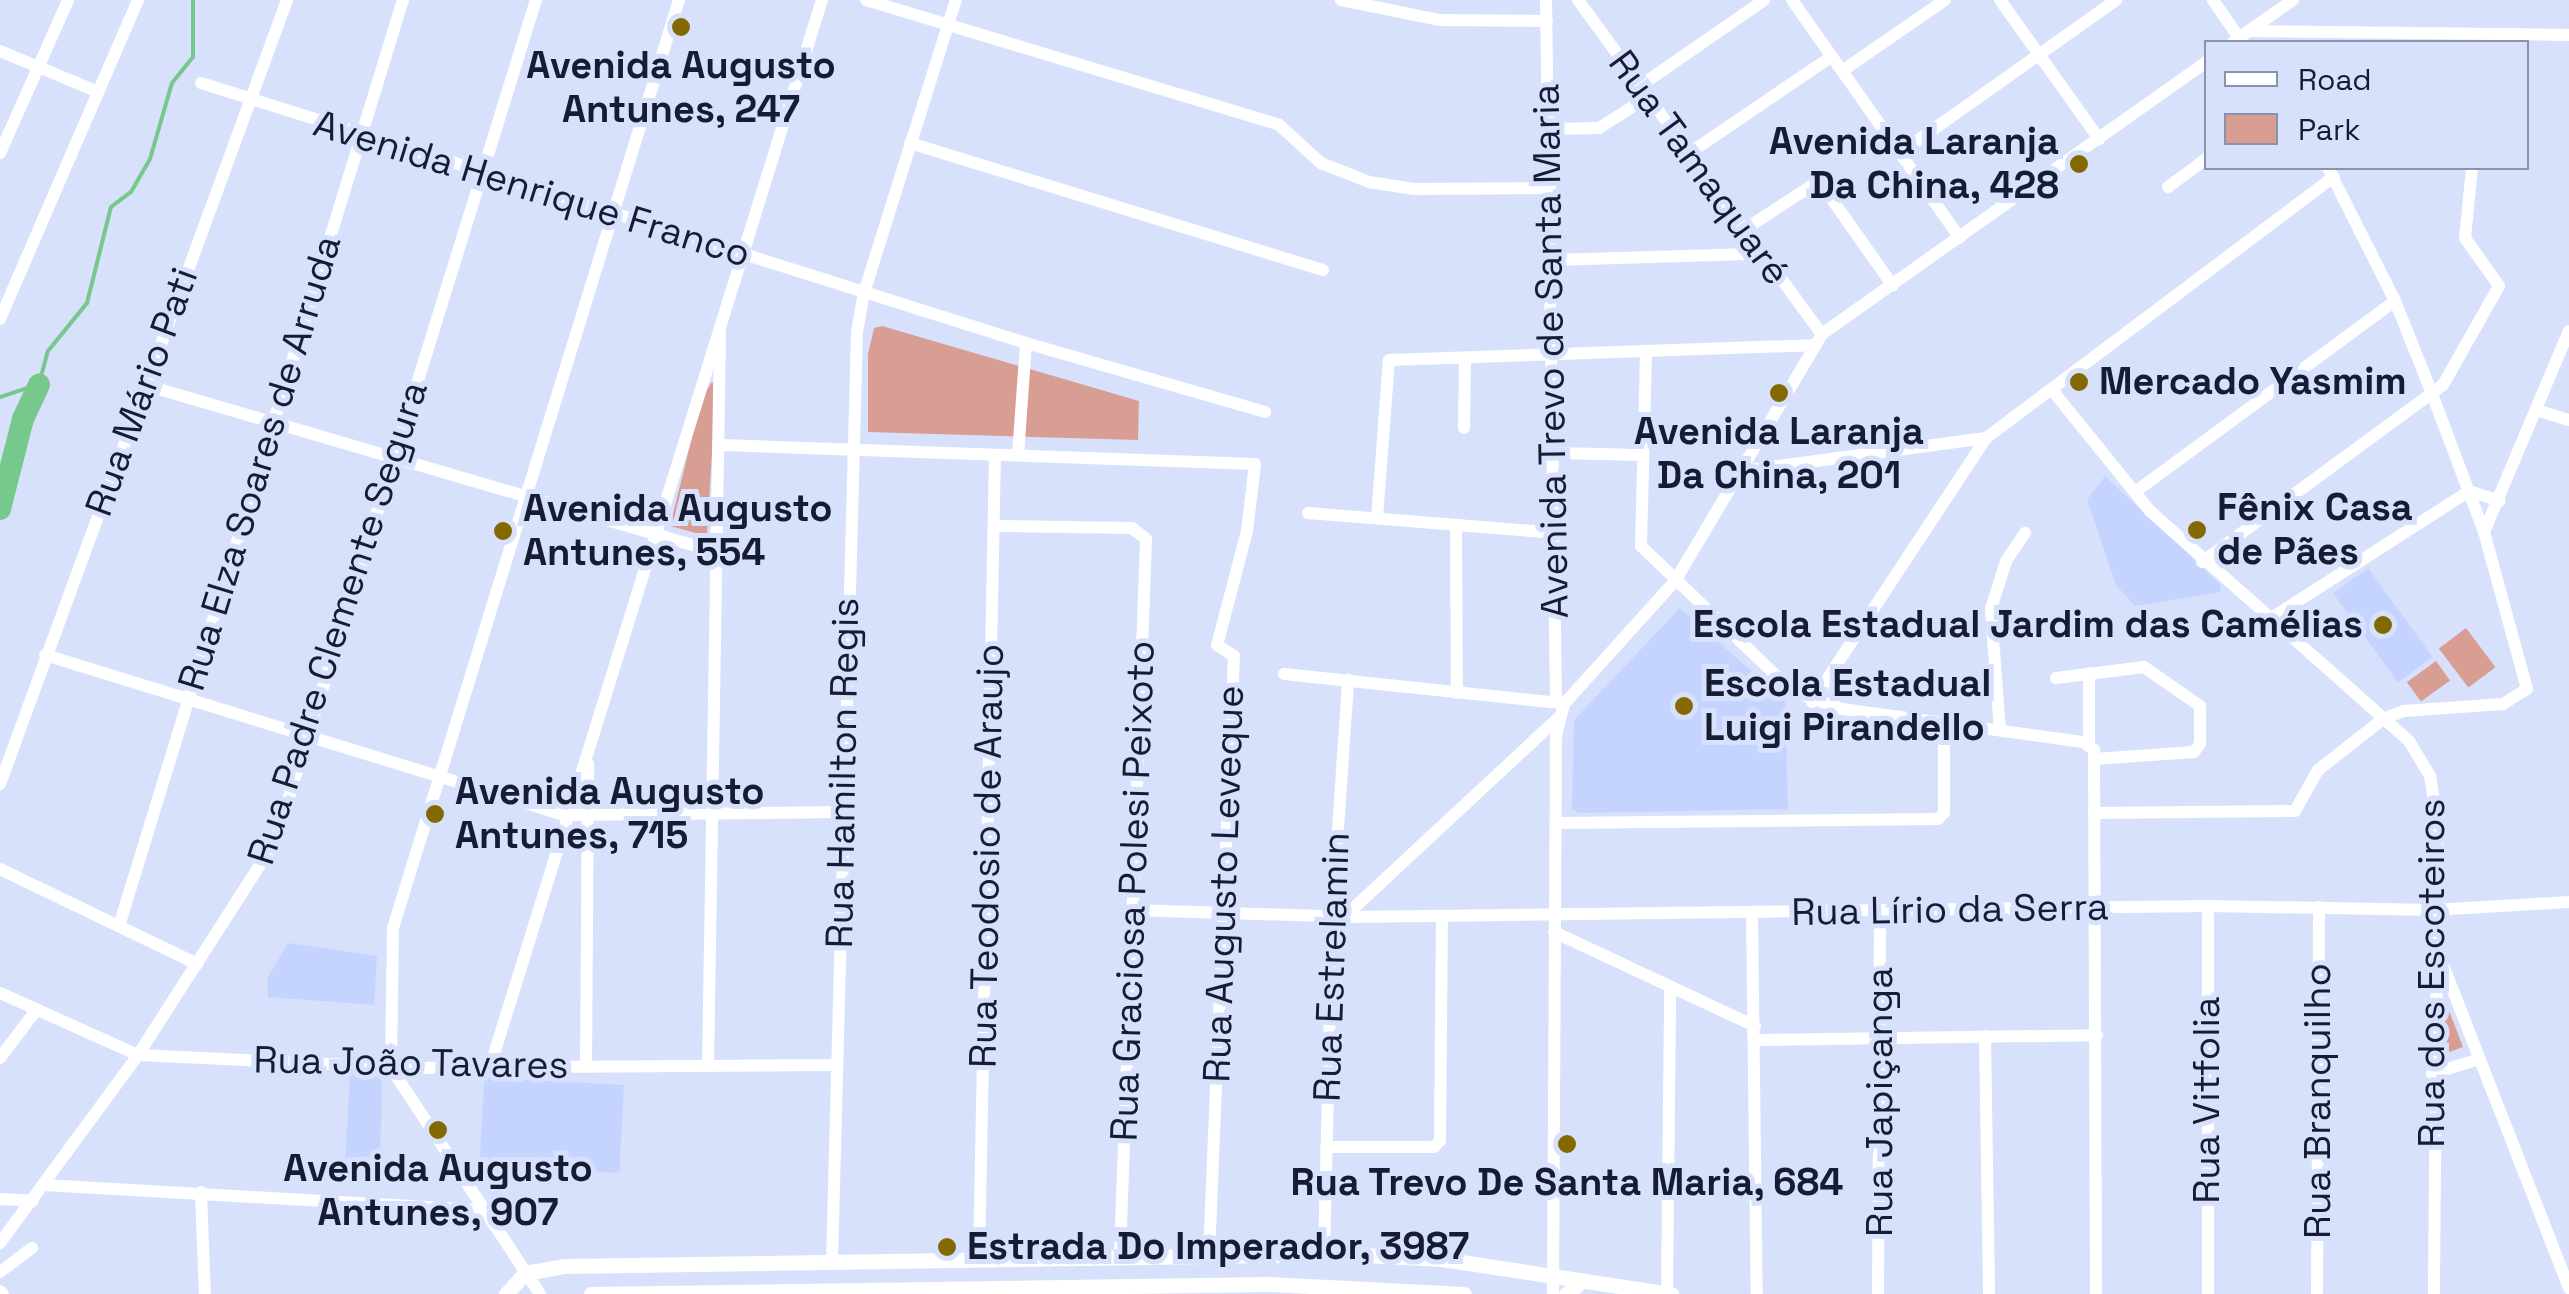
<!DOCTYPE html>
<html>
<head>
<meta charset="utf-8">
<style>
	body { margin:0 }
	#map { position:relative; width:2569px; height:1294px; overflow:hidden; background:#d8e1fc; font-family:"Space Grotesk",sans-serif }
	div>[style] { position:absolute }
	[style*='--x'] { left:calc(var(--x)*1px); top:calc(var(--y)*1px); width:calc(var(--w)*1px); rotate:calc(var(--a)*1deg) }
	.built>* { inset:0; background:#c5d3ff; transform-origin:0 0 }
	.green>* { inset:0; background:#d99e93; transform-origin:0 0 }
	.stream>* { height:4px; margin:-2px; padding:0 2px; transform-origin:2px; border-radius:2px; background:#77c88c }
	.river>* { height:22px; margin:-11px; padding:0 11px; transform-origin:11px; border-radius:11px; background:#77c88c }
	.minor>* { height:12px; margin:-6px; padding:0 6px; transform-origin:6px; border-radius:6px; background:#fff }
	.major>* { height:15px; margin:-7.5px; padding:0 7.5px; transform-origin:7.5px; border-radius:7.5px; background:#fff }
	.dots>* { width:28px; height:28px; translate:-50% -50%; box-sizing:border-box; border:5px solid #d8e1fc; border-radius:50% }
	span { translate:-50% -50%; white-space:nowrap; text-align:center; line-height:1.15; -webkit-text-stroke:10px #d8e1fc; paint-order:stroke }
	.poi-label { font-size:38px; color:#151c34; font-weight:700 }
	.right { translate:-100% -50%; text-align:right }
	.left { translate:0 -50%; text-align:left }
	.street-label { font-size:38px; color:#151c34 }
	.legend { position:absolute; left:2204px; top:40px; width:325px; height:130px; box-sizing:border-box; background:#d8e1fc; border:2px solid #8a92ac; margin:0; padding:12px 18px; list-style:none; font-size:30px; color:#151c34 }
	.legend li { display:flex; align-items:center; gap:20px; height:50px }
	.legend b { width:50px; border:2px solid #8a92ac }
</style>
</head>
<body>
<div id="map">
	<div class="built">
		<div style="clip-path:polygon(2105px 476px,2220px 584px,2221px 592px,2135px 606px,2116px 585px,2087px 500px)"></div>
		<div style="left:2368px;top:568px;width:110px;height:43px;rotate:54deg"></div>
		<div style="clip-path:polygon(1680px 608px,1785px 701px,1788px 809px,1579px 813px,1572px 809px,1574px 720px)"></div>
		<div style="clip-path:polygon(288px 943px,377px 956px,374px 1005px,268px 997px,267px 979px)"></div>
		<div style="clip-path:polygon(350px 1074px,379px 1077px,382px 1084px,380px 1166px,345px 1165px)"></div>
		<div style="left:624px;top:1085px;width:88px;height:140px;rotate:93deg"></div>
	</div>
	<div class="green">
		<div style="clip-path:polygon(882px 326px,1139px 401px,1138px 440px,868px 432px,868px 354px,874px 328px)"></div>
		<div style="clip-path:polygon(712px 382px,716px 386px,707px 536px,670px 526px,702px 397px)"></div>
		<div style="left:2466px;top:628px;width:49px;height:34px;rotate:53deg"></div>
		<div style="left:2436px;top:661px;width:24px;height:36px;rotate:54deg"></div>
		<div style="clip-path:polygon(2445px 1000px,2463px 1047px,2444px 1054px,2445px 1025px)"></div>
	</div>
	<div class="stream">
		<div style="--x:0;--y:397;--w:41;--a:-18.4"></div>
		<div style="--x:39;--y:384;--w:34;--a:-75"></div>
		<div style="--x:48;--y:351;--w:62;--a:-50.9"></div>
		<div style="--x:87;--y:303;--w:99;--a:-76"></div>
		<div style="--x:111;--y:207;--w:25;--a:-37"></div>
		<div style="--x:131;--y:192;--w:38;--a:-60"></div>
		<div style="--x:150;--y:159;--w:79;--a:-73.9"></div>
		<div style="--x:172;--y:83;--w:33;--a:-51"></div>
		<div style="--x:193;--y:57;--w:57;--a:-90"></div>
	</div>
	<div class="river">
		<div style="--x:0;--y:509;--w:93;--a:-75.7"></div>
		<div style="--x:23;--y:419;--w:38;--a:-65"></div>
	</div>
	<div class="minor">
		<div style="--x:866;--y:0;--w:432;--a:16.8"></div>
		<div style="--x:1279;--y:125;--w:57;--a:42.1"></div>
		<div style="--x:1321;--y:163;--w:52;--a:21.6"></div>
		<div style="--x:1369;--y:182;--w:45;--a:9"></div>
		<div style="--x:1413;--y:189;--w:137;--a:-0.4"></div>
		<div style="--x:1341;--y:0;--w:100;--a:11.5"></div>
		<div style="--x:1439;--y:20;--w:108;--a:0.5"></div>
		<div style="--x:1546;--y:0;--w:702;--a:89.18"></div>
		<div style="--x:1578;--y:0;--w:414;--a:53.9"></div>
		<div style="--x:1792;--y:0;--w:291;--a:54.8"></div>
		<div style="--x:2000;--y:0;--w:171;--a:54.5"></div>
		<div style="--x:2213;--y:0;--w:51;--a:55.4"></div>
		<div style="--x:2250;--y:31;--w:319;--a:0.7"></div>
		<div style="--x:2233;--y:42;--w:73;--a:-35"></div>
		<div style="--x:0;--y:51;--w:104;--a:22.6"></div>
		<div style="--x:1842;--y:71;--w:125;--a:-34.6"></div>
		<div style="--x:201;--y:83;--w:865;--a:17.49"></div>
		<div style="--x:1026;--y:343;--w:249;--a:16.1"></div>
		<div style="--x:1640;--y:86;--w:151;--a:-34.7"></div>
		<div style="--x:1548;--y:129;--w:51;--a:-1.1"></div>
		<div style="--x:1599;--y:128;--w:58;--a:-32.3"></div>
		<div style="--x:910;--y:143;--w:432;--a:17.1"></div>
		<div style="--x:0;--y:153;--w:167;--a:-66"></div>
		<div style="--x:1900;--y:153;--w:265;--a:-35.3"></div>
		<div style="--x:1688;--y:154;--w:174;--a:-34.2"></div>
		<div style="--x:2168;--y:187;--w:47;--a:-36.4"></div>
		<div style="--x:1742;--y:231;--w:92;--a:-33"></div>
		<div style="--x:1819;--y:181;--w:128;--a:54.8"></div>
		<div style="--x:1552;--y:260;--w:207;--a:-1.7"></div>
		<div style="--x:0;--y:319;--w:348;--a:-66.6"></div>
		<div style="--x:1646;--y:354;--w:192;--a:91.5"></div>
		<div style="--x:1641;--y:546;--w:209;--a:43.8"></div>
		<div style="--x:1792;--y:691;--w:53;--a:19.8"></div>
		<div style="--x:1842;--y:709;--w:243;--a:7.8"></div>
		<div style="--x:2083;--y:742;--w:14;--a:36"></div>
		<div style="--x:2094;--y:750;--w:544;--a:89.79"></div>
		<div style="--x:145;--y:385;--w:599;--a:16.29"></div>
		<div style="--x:2052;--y:390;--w:156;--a:51"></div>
		<div style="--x:2150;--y:511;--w:346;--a:41.6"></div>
		<div style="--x:2409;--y:741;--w:41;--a:59"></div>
		<div style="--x:2430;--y:776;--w:50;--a:80.7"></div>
		<div style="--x:2438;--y:825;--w:469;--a:90.5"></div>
		<div style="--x:2536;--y:410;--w:34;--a:17"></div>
		<div style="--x:1464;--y:428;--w:69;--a:-89.2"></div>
		<div style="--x:722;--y:445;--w:533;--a:2.04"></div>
		<div style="--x:1255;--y:464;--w:67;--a:96.8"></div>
		<div style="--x:1247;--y:531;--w:118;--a:104.7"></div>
		<div style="--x:1217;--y:645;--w:20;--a:33"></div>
		<div style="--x:1234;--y:656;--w:600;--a:92.39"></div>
		<div style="--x:1555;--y:453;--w:87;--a:1.3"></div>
		<div style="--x:1018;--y:455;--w:112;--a:-85.9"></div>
		<div style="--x:1742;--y:471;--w:246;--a:-7.7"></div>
		<div style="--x:2135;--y:492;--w:323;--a:-36.3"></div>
		<div style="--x:1308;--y:513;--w:247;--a:4.6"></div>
		<div style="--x:1377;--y:518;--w:158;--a:-85.7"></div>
		<div style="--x:1389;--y:360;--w:424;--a:-2"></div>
		<div style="--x:1456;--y:525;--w:168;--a:89.7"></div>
		<div style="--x:995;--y:526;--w:137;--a:0.8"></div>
		<div style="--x:1132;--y:528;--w:18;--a:38"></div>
		<div style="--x:1146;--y:539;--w:717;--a:92.08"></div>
		<div style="--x:2484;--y:532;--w:218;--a:-67.1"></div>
		<div style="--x:2202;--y:562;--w:299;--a:-36.3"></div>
		<div style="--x:2443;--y:385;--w:114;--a:-60.5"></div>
		<div style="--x:2499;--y:286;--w:59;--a:-125.3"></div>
		<div style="--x:2465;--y:238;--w:70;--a:-84.3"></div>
		<div style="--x:2270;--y:619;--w:237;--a:-32.7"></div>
		<div style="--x:2469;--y:491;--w:32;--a:18"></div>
		<div style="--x:45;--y:655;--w:543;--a:17.13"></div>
		<div style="--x:564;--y:815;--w:277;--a:-0.6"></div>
		<div style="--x:1284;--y:674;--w:280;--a:6"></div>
		<div style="--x:2056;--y:678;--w:89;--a:-7.1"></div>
		<div style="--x:2144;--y:667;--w:68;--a:34.9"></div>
		<div style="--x:2200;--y:706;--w:38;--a:90"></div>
		<div style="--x:2200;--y:744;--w:10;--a:127"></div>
		<div style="--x:2194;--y:752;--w:100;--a:176"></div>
		<div style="--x:1812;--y:702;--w:316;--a:-56.6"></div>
		<div style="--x:1986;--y:438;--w:435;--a:-36.9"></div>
		<div style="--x:2000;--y:730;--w:121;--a:-94.3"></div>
		<div style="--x:1991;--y:609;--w:50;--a:-72.6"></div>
		<div style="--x:2006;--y:561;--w:34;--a:-56"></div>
		<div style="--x:2089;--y:744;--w:71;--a:-90"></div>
		<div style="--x:0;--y:784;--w:835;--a:-69.89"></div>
		<div style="--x:2094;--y:813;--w:201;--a:-0.6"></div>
		<div style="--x:2295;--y:811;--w:47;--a:-60.7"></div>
		<div style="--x:2318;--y:770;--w:83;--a:-38.1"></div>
		<div style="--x:2383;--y:719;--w:22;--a:-21"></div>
		<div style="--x:2404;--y:711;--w:99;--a:-4"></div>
		<div style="--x:2503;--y:704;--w:28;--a:-32"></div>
		<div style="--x:2527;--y:689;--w:163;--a:-105.3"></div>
		<div style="--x:2484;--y:532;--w:145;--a:-110.6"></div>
		<div style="--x:2433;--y:396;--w:102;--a:-111.8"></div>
		<div style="--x:2395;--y:301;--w:149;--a:-116.7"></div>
		<div style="--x:1556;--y:823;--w:382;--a:-0.6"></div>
		<div style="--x:1938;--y:819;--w:8;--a:-45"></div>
		<div style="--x:1944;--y:813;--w:90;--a:-90"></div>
		<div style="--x:0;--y:869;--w:219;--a:25.7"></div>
		<div style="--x:2208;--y:906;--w:388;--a:90"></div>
		<div style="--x:1132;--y:910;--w:218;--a:1.8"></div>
		<div style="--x:1350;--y:917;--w:858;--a:-0.73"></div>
		<div style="--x:2208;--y:906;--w:226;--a:1"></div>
		<div style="--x:2434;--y:910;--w:135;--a:-3.4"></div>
		<div style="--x:1752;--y:912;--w:382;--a:89.3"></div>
		<div style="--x:1344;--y:917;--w:294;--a:-42.9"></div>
		<div style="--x:119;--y:926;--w:969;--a:-72.95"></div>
		<div style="--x:1554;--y:932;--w:222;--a:25.1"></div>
		<div style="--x:2438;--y:952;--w:361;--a:68.7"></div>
		<div style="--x:0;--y:993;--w:151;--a:24.2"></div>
		<div style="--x:138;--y:1055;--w:277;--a:2.7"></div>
		<div style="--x:415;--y:1068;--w:421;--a:-0.4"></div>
		<div style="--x:1985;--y:1036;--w:258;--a:89.1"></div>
		<div style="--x:1756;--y:1040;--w:341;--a:-0.8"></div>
		<div style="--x:0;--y:1058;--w:61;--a:-52.9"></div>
		<div style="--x:586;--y:1066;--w:302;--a:-89.6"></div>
		<div style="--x:708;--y:1066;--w:734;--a:-89.06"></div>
		<div style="--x:490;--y:1067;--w:1117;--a:-72.72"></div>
		<div style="--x:2432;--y:1074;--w:49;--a:-17.7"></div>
		<div style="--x:1326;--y:1147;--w:108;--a:0"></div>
		<div style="--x:1434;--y:1147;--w:8;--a:-45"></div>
		<div style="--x:1440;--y:1141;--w:224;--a:-89.5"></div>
		<div style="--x:45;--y:1185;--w:435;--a:3.3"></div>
		<div style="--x:201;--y:1192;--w:102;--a:87.8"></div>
		<div style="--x:0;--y:1199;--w:33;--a:3"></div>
		<div style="--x:0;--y:1243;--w:233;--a:-53.7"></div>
		<div style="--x:138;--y:1055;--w:253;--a:-57.3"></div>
		<div style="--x:275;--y:842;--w:882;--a:-72.78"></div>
		<div style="--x:1324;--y:1254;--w:337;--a:-88.6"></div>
		<div style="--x:1332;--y:917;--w:238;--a:-86.1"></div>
		<div style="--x:979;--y:1258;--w:803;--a:-88.86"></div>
		<div style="--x:832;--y:1261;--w:929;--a:-88.46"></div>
		<div style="--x:857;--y:332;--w:40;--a:-80"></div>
		<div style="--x:864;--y:293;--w:307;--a:-72.6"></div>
		<div style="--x:0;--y:1272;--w:40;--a:-37"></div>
		<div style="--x:0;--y:1291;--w:4;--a:45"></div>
		<div style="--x:1667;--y:1293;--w:305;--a:-89.4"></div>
		<div style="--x:540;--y:1294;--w:271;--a:-123.4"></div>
		<div style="--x:391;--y:1068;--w:140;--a:-89.2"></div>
		<div style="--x:393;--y:928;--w:971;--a:-72.87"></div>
		<div style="--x:1553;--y:1294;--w:558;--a:-89.69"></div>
		<div style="--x:1556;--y:736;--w:33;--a:-76"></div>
		<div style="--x:1564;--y:704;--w:166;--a:-47.9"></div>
		<div style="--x:1675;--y:581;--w:287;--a:-59.2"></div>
		<div style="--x:1822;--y:334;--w:471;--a:-35.3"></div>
		<div style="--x:1878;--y:1294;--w:383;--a:-89.7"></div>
		<div style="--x:2317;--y:1294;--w:387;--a:-89.7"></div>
	</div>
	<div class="major">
		<div style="--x:506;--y:1294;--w:28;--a:-48"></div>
		<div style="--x:525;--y:1273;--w:39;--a:-10"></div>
		<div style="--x:563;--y:1266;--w:782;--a:-0.88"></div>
		<div style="--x:1345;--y:1254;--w:97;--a:3"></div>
		<div style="--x:1442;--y:1259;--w:232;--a:8.7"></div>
		<div style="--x:591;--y:1294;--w:678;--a:-0.85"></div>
		<div style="--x:1269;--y:1284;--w:195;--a:2.9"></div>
		<div style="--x:1566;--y:1294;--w:21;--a:-39"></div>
	</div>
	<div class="dots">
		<div style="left:681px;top:27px;background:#836902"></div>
		<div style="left:2079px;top:164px;background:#836902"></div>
		<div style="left:2079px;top:382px;background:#836902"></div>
		<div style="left:1779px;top:393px;background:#836902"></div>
		<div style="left:2197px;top:530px;background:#836902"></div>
		<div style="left:503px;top:531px;background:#836902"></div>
		<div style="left:2383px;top:625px;background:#836902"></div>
		<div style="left:1684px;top:706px;background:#836902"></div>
		<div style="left:435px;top:814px;background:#836902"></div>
		<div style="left:438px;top:1130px;background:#836902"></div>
		<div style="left:1567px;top:1144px;background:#836902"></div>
		<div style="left:947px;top:1247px;background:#836902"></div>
	</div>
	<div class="poi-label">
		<span style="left:681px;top:88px">Avenida Augusto<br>Antunes, 247</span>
		<span class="right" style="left:2059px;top:164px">Avenida Laranja<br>Da China, 428</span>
		<span class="left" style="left:2099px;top:382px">Mercado Yasmim</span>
		<span style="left:1779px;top:454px">Avenida Laranja<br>Da China, 201</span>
		<span class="left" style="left:2217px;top:530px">Fênix Casa<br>de Pães</span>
		<span class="left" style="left:523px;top:531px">Avenida Augusto<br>Antunes, 554</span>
		<span class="right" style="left:2363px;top:625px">Escola Estadual Jardim das Camélias</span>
		<span class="left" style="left:1704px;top:706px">Escola Estadual<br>Luigi Pirandello</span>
		<span class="left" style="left:455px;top:814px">Avenida Augusto<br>Antunes, 715</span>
		<span style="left:438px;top:1191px">Avenida Augusto<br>Antunes, 907</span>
		<span style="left:1567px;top:1183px">Rua Trevo De Santa Maria, 684</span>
		<span class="left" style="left:967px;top:1247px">Estrada Do Imperador, 3987</span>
	</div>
	<div class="street-label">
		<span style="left:1699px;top:168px;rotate:54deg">Rua Tamaquaré</span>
		<span style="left:532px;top:189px;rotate:17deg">Avenida Henrique Franco</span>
		<span style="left:1551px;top:351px;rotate:-91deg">Avenida Trevo de Santa Maria</span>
		<span style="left:142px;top:392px;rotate:-70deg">Rua Mário Pati</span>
		<span style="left:260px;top:463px;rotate:-73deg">Rua Elza Soares de Arruda</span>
		<span style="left:338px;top:623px;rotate:-72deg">Rua Padre Clemente Segura</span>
		<span style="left:843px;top:773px;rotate:-89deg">Rua Hamilton Regis</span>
		<span style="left:987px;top:856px;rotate:-89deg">Rua Teodosio de Araujo</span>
		<span style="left:1224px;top:884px;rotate:-88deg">Rua Augusto Leveque</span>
		<span style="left:1133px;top:891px;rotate:-88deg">Rua Graciosa Polesi Peixoto</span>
		<span style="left:1950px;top:910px;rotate:-1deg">Rua Lírio da Serra</span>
		<span style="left:1332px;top:967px;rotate:-88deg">Rua Estrelamin</span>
		<span style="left:2432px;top:973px;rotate:-90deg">Rua dos Escoteiros</span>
		<span style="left:411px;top:1063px;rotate:1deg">Rua João Tavares</span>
		<span style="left:2207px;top:1100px;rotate:-90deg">Rua Vitfolia</span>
		<span style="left:2318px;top:1101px;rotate:-90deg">Rua Branquilho</span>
		<span style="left:1880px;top:1102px;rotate:-90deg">Rua Japiçanga</span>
	</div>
	<ul class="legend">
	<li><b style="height:12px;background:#fff"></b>Road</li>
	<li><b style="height:28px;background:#d99e93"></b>Park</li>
	</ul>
</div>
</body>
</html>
